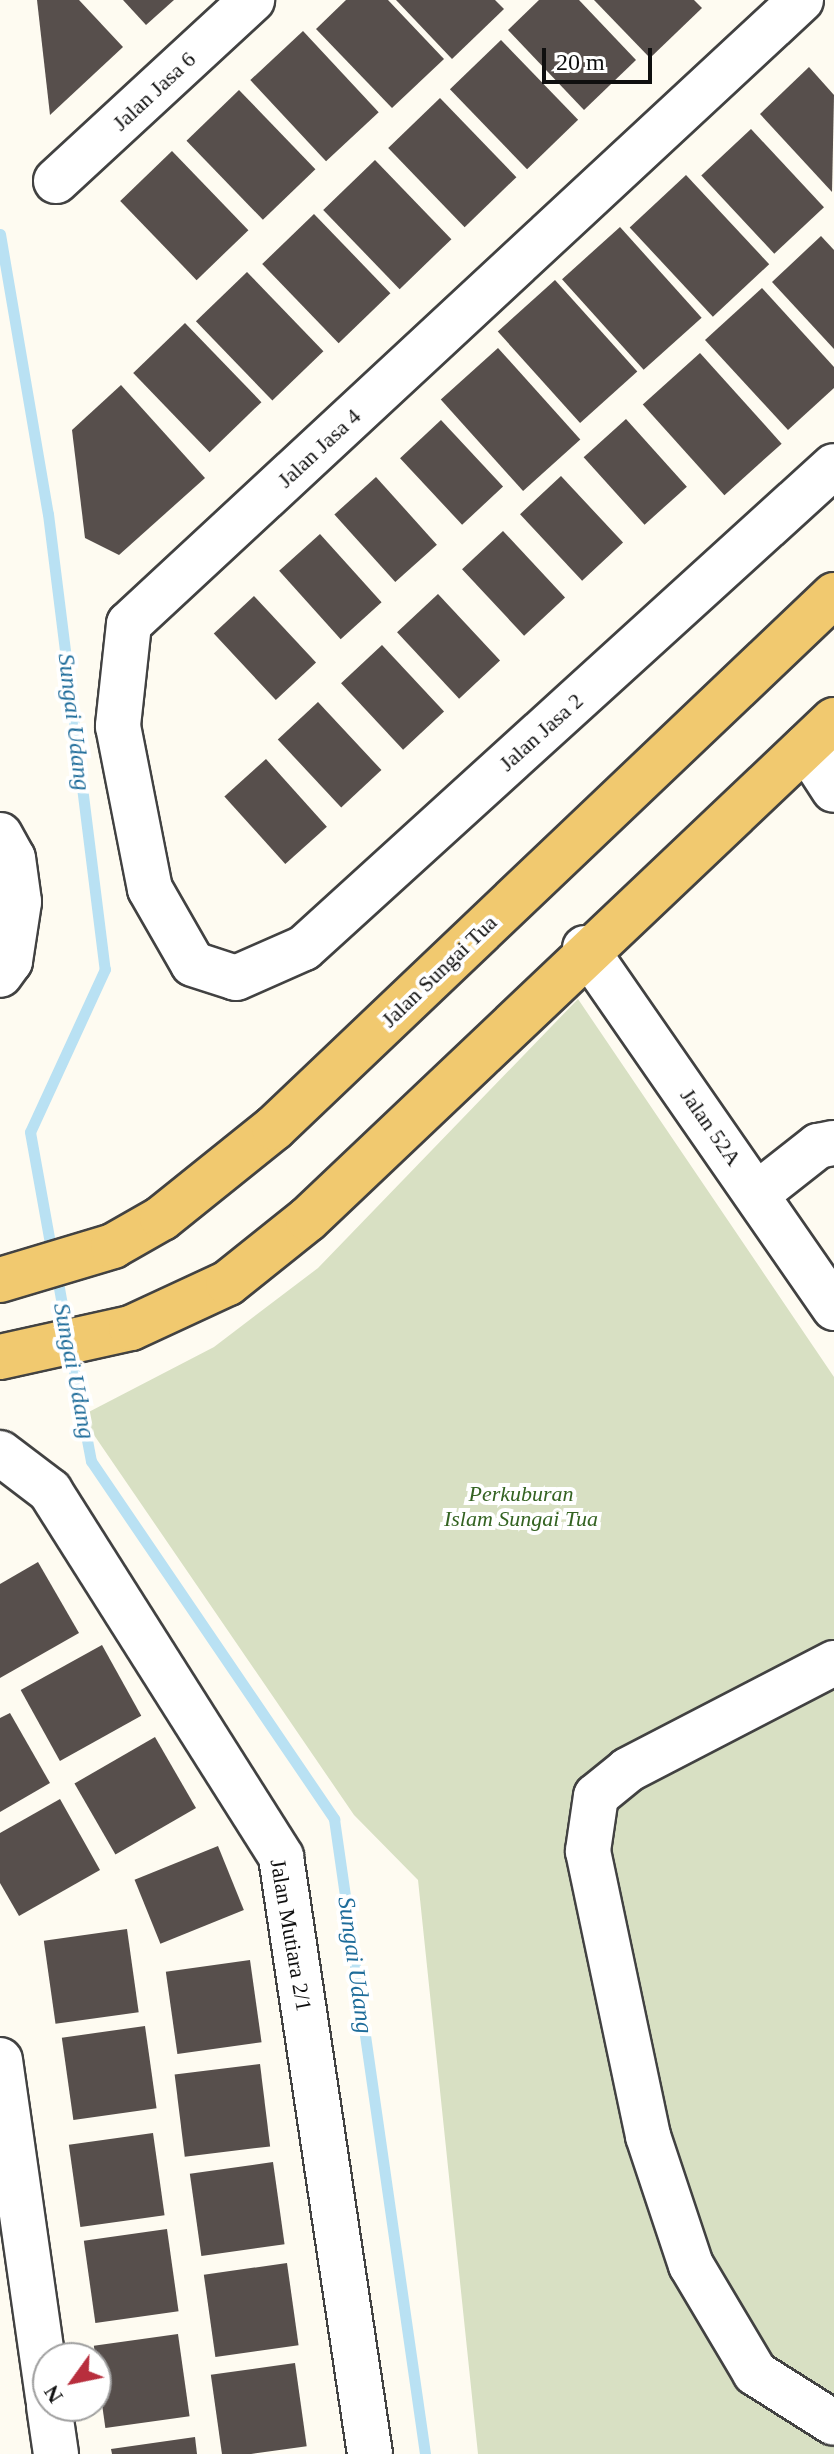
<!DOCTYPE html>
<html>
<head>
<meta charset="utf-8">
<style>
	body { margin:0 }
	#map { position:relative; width:834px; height:2454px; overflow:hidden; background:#fefbf1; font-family:Georgia,serif }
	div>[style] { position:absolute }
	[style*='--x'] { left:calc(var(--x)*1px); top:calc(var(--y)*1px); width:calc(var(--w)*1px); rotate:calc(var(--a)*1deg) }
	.cemetery>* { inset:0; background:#d8e0c3 }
	.stream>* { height:11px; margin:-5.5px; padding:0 5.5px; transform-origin:5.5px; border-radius:5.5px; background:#b9e1f3 }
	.building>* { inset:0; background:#574f4c; transform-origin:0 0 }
	.roads { filter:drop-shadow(2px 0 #424242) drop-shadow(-2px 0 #424242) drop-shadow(0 2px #424242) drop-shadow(0 -2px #424242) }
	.minor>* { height:44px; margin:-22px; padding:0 22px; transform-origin:22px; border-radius:22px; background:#fff }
	.major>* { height:44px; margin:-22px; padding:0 22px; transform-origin:22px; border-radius:22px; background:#f1c96f }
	span { translate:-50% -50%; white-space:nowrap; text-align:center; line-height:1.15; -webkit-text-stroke:8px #fff; paint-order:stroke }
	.street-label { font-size:22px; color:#0f0f0f }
	.park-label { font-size:22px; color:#346322; font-style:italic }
	.water-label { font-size:24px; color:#1e6c9a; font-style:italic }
	.north { position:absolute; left:32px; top:2342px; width:80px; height:80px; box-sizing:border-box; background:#fff; border:2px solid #9f9f9f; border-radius:50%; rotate:237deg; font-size:22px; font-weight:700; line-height:32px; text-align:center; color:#0f0f0f }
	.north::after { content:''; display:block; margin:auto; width:28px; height:36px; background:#b82e3d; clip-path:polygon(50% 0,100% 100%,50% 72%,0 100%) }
	.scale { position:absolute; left:542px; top:48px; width:110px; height:36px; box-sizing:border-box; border:4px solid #0f0f0f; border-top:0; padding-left:10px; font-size:24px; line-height:28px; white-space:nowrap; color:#0f0f0f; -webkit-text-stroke:6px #fff; paint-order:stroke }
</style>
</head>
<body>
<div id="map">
	<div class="cemetery">
		<div style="clip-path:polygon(578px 999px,834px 1377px,834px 2454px,478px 2454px,418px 1880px,354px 1815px,81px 1416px,214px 1347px,318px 1268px)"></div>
	</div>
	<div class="stream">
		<div style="--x:0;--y:234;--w:284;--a:80.3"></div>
		<div style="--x:48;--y:514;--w:459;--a:82.9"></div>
		<div style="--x:105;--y:969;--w:179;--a:114.7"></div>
		<div style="--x:30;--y:1132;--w:124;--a:79.8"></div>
		<div style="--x:56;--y:1271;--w:63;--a:79.9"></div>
		<div style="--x:70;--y:1350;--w:113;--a:79.3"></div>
		<div style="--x:91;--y:1461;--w:433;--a:55.8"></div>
		<div style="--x:334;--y:1819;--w:641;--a:81.84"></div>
	</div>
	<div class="building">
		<div style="clip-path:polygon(37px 0,79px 0,123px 47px,50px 115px)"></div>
		<div style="clip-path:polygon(123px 0,174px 0,146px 25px)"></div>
		<div style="clip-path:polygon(346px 0,388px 0,444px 59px,392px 108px,316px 29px)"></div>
		<div style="clip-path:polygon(396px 0,495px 0,504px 9px,452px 59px)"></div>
		<div style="clip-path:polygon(539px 0,579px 0,636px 60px,584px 110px,508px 30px)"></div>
		<div style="clip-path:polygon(594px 0,694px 0,702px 8px,650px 58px)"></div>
		<div style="left:303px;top:31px;width:111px;height:72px;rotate:47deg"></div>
		<div style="left:501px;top:40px;width:111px;height:71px;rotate:46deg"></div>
		<div style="clip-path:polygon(809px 67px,834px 95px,832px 192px,760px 114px)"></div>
		<div style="left:239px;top:90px;width:110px;height:73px;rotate:46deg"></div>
		<div style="left:440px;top:98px;width:110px;height:72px;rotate:46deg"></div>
		<div style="left:751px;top:129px;width:107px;height:68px;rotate:47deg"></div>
		<div style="left:172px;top:151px;width:110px;height:72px;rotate:46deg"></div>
		<div style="left:375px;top:160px;width:110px;height:72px;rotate:46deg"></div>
		<div style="left:686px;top:175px;width:122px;height:77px;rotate:47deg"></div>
		<div style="left:314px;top:214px;width:110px;height:72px;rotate:46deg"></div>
		<div style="left:620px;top:227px;width:122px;height:78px;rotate:48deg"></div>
		<div style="clip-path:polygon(821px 236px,834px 250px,834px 349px,772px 282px)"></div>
		<div style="left:247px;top:272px;width:110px;height:71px;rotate:46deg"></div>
		<div style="left:555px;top:280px;width:123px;height:77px;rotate:48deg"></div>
		<div style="clip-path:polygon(762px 288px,834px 367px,834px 388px,788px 430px,705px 340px)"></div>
		<div style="left:185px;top:323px;width:110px;height:72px;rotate:46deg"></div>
		<div style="left:498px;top:348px;width:123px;height:77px;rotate:48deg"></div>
		<div style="left:700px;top:353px;width:122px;height:77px;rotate:48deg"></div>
		<div style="clip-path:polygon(121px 385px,205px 478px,119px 555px,85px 538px,72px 430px)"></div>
		<div style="left:626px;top:419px;width:91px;height:57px;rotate:48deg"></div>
		<div style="left:441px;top:420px;width:91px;height:56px;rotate:47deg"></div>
		<div style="left:561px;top:476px;width:91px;height:56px;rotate:47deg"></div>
		<div style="left:376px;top:477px;width:91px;height:56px;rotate:48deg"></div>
		<div style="left:503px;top:531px;width:91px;height:56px;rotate:47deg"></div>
		<div style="left:320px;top:534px;width:92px;height:55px;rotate:48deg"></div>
		<div style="left:438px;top:594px;width:91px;height:56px;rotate:47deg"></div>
		<div style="left:254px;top:596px;width:91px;height:55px;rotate:47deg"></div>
		<div style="left:382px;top:645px;width:91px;height:56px;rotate:47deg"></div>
		<div style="left:318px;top:702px;width:93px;height:55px;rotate:47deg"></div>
		<div style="left:266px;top:759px;width:91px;height:56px;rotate:48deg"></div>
		<div style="clip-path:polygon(38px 1562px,79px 1633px,0 1678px,0 1584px)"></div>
		<div style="left:102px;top:1645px;width:81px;height:93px;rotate:61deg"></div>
		<div style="clip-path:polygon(10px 1713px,50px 1783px,0 1812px,0 1718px)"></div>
		<div style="left:155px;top:1737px;width:82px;height:93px;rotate:60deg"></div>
		<div style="clip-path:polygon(60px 1799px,100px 1870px,19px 1916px,0 1883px,0 1833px)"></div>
		<div style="left:218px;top:1846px;width:69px;height:90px;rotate:68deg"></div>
		<div style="left:127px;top:1929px;width:84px;height:84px;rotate:82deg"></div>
		<div style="left:250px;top:1960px;width:83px;height:85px;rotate:82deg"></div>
		<div style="left:145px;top:2026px;width:83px;height:84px;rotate:82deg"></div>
		<div style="left:260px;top:2064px;width:83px;height:86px;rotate:83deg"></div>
		<div style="left:153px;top:2133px;width:83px;height:85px;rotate:82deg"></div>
		<div style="left:273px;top:2162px;width:83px;height:84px;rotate:82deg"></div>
		<div style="left:167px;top:2229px;width:83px;height:84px;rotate:82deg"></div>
		<div style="left:287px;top:2263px;width:83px;height:84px;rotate:82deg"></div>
		<div style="left:178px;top:2334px;width:83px;height:85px;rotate:82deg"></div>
		<div style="left:295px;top:2363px;width:84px;height:85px;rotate:82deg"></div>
		<div style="clip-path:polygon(195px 2437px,197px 2454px,112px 2454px,111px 2449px)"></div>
	</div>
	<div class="roads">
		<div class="minor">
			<div style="--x:801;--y:0;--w:917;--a:137.12"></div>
			<div style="--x:129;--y:624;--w:103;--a:96.2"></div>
			<div style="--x:118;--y:726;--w:166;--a:78.9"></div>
			<div style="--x:150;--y:889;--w:86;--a:60.2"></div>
			<div style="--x:193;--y:964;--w:45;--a:18"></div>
			<div style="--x:236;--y:978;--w:74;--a:-23.8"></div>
			<div style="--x:304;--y:948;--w:716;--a:-42.28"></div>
			<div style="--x:56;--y:181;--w:267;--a:-42.7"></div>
			<div style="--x:806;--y:747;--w:51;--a:56.9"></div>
			<div style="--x:0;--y:835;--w:26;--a:61"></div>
			<div style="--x:13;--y:858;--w:44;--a:82.2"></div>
			<div style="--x:19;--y:902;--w:60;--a:98.7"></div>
			<div style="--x:10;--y:961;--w:17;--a:126"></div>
			<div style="--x:585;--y:948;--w:438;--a:55.3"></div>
			<div style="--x:757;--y:1194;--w:78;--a:-38.2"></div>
			<div style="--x:818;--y:1146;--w:16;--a:-11"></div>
			<div style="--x:0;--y:1453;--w:63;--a:37.2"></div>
			<div style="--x:50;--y:1491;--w:433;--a:57.7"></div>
			<div style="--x:281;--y:1857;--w:604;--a:81.52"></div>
			<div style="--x:834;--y:1663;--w:232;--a:152.6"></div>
			<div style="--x:628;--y:1770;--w:41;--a:140.9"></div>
			<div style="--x:596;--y:1796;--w:56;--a:98.3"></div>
			<div style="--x:588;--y:1851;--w:291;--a:78.1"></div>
			<div style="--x:648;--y:2136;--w:136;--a:71.6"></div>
			<div style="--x:691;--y:2265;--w:126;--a:59.3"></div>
			<div style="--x:755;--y:2373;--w:93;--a:32.3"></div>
			<div style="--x:0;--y:2060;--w:342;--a:81.9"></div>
			<div style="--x:49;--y:2406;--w:49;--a:81.7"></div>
		</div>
		<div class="major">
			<div style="--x:0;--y:1280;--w:118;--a:-16.7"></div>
			<div style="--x:113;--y:1246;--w:56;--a:-29.7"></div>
			<div style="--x:162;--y:1218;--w:144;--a:-38.8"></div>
			<div style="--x:274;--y:1128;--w:773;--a:-43.58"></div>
			<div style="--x:0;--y:1357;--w:134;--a:-12.5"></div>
			<div style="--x:131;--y:1328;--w:107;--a:-24.9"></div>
			<div style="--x:228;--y:1283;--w:102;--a:-38.7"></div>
			<div style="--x:308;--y:1219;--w:725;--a:-43.49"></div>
		</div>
	</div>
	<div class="street-label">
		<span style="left:154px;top:91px;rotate:-43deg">Jalan Jasa 6</span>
		<span style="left:319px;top:448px;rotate:-43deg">Jalan Jasa 4</span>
		<span style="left:541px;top:732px;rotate:-42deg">Jalan Jasa 2</span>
		<span style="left:439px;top:971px;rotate:-44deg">Jalan Sungai Tua</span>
		<span style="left:711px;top:1127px;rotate:55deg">Jalan 52A</span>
		<span style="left:291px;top:1935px;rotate:80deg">Jalan Mutiara 2/1</span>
	</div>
	<div class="park-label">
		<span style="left:521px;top:1506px">Perkuburan<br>Islam Sungai Tua</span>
	</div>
	<div class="water-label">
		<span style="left:74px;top:722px;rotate:83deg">Sungai Udang</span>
		<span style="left:74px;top:1371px;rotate:79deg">Sungai Udang</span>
		<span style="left:355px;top:1965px;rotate:82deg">Sungai Udang</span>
	</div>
	<div class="north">N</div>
	<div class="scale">20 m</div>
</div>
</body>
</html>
